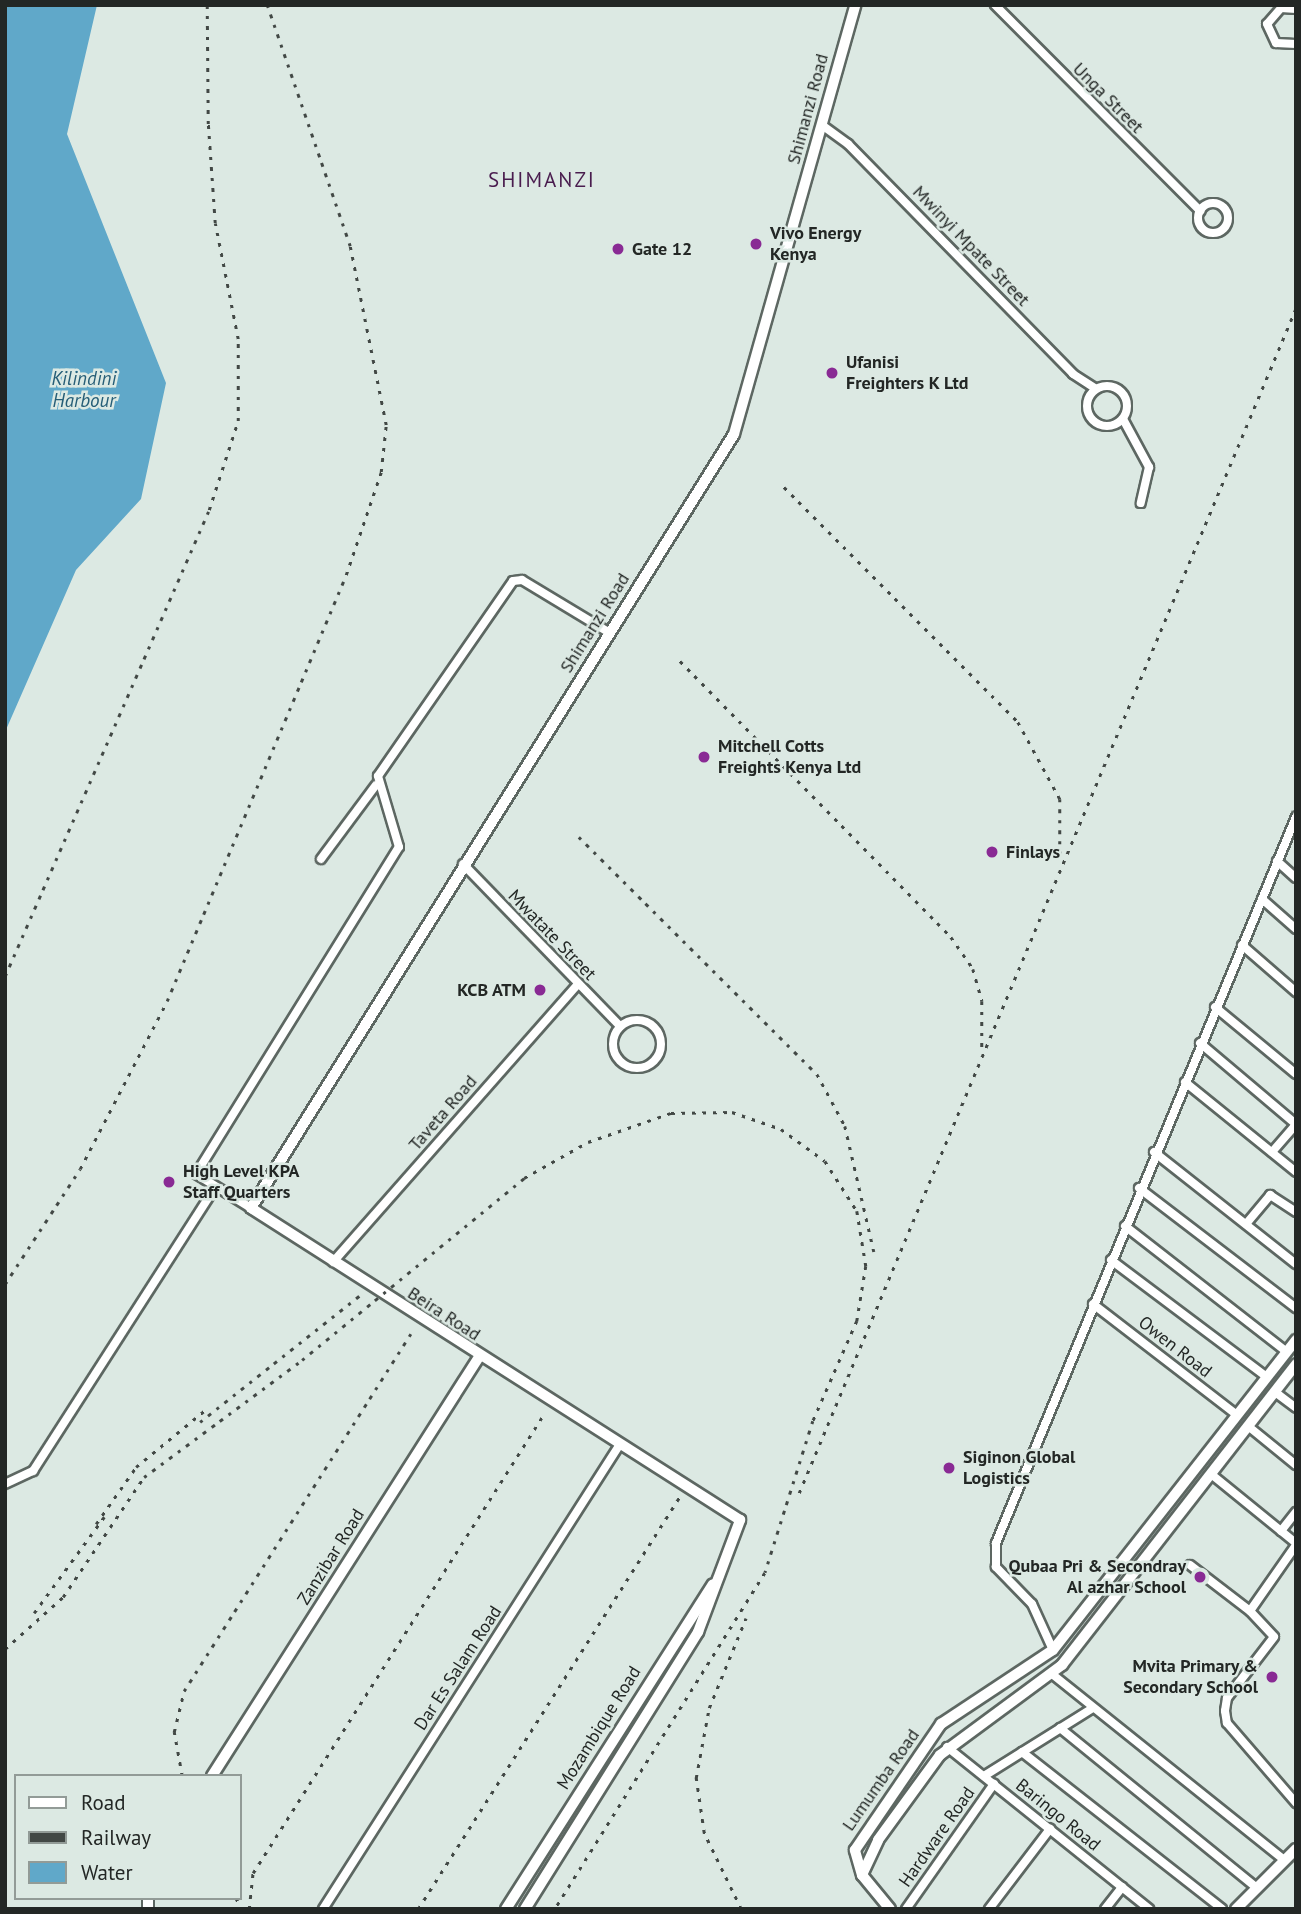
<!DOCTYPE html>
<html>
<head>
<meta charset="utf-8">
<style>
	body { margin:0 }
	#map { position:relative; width:1301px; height:1914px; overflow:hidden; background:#dce9e3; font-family:"PT Sans",sans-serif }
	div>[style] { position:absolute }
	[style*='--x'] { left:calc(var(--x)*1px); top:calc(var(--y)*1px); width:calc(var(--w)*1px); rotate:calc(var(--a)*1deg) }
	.water>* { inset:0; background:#60a8c9 }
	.roads { filter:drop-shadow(2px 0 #5d6762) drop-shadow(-2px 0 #5d6762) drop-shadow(0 2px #5d6762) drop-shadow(0 -2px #5d6762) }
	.street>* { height:8px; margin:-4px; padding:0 4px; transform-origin:4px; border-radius:4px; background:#fff }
	.street>.ring { margin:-4px; padding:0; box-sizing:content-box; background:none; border:8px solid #fff; border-radius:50% }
	.secondary>* { height:10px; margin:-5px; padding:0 5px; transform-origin:5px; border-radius:5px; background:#fff }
	.rail>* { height:2.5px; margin-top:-1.25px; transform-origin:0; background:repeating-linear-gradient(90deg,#424845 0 3.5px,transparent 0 10.5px) }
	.dots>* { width:19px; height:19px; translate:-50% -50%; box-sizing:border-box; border:4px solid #dce9e3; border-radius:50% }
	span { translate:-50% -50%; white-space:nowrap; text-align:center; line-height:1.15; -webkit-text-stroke:5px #dce9e3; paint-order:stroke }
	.street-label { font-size:18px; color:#232725 }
	.poi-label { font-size:18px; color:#232725; font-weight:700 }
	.left { translate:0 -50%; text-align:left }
	.right { translate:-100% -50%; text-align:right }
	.water-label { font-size:19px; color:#265e77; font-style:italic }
	.quarter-label { font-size:21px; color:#491c4e; letter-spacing:2px }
	.frame { position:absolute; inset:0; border:7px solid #232725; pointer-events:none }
	.legend { position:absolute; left:14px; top:1774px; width:228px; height:126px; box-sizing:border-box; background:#dce9e3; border:2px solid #929b97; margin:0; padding:9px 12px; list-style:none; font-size:21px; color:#232725 }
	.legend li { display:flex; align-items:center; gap:14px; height:35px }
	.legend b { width:35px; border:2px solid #929b97 }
</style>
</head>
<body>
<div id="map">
	<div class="water">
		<div style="clip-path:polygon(5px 5px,97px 5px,67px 134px,166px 383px,141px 499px,76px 570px,5px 732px)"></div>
	</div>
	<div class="roads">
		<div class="street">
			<div style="--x:995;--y:5;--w:291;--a:45.1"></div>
			<div style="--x:1296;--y:9;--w:15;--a:-176"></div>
			<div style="--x:1281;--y:8;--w:21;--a:131"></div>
			<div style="--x:1267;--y:24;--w:21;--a:65"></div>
			<div style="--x:1276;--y:43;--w:20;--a:3"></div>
			<div style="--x:822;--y:125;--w:32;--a:36"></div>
			<div style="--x:848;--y:144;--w:322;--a:45.6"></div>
			<div style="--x:1073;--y:374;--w:27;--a:33"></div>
			<div class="ring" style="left:1198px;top:203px;width:22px;height:22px"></div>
			<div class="ring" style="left:1087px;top:386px;width:32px;height:32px"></div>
			<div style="--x:1123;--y:419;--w:55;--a:61.6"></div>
			<div style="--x:1149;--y:467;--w:37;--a:103"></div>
			<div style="--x:321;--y:859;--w:92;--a:-53.4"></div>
			<div style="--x:1277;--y:861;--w:25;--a:42"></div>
			<div style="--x:463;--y:864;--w:226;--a:45.9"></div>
			<div style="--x:1262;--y:899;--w:45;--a:41.4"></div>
			<div style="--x:1242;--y:945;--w:72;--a:41"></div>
			<div style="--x:1215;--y:1007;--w:105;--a:39.6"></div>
			<div class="ring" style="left:613px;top:1020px;width:40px;height:40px"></div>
			<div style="--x:1200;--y:1043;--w:126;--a:40.2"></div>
			<div style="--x:1185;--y:1082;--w:143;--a:39"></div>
			<div style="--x:1154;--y:1152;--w:181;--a:38.3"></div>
			<div style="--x:1272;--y:1152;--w:37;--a:-49"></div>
			<div style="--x:1139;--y:1188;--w:198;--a:37.4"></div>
			<div style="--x:251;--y:1208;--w:65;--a:-148.3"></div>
			<div style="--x:196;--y:1174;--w:385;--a:-58.2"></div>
			<div style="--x:399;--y:847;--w:74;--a:-106.5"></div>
			<div style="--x:378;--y:776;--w:237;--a:-55.3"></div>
			<div style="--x:513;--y:581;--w:9;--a:-6"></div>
			<div style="--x:522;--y:580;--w:103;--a:31.1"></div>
			<div style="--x:1246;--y:1224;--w:38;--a:-50"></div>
			<div style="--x:1270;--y:1195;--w:31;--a:33"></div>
			<div style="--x:1125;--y:1226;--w:205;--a:37.9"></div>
			<div style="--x:1111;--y:1260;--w:195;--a:36.9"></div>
			<div style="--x:333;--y:1262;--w:369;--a:-48.6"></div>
			<div style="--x:1093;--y:1304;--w:182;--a:37.6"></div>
			<div style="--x:1275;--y:1392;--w:26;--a:37"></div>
			<div style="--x:1248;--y:1426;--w:62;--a:39.1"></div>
			<div style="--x:1211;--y:1474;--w:109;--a:39.1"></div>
			<div style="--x:5;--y:1484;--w:31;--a:-25"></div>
			<div style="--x:33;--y:1471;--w:336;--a:-57.3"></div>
			<div style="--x:1281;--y:1531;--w:24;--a:-52"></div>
			<div style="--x:1296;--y:1545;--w:80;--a:124.9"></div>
			<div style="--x:1250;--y:1611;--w:35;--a:47"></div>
			<div style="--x:1274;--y:1637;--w:77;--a:127.6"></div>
			<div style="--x:1227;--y:1698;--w:13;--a:99"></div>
			<div style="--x:1225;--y:1711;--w:12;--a:81"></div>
			<div style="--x:1227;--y:1723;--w:106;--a:49.2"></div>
			<div style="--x:1190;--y:1565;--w:76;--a:37.5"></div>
			<div style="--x:1053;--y:1650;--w:51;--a:-114.5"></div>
			<div style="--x:1032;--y:1604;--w:52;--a:-134.2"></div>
			<div style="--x:996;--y:1567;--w:24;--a:-90"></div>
			<div style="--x:996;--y:1543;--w:786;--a:-67.55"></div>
			<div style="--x:1052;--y:1674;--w:297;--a:38.7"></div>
			<div style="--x:1060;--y:1728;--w:254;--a:39.1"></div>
			<div style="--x:947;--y:1747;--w:259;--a:38.7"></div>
			<div style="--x:1022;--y:1752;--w:254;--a:38.1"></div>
			<div style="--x:984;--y:1776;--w:128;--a:-32"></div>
			<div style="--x:323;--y:1909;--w:552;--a:-57.43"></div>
			<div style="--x:906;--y:1909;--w:153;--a:-54.9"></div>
			<div style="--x:989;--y:1909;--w:101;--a:-52.7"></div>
			<div style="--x:1105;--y:1909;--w:28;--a:-52"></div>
		</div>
		<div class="secondary">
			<div style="--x:212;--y:1776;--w:497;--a:-57.5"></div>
			<div style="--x:862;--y:1875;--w:38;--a:-65"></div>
			<div style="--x:878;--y:1840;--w:105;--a:-53.9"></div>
			<div style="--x:940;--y:1755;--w:152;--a:-36.4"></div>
			<div style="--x:1062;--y:1665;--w:381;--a:-52.1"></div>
			<div style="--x:148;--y:1898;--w:11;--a:90"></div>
			<div style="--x:506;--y:1909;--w:385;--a:-57.5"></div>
			<div style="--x:525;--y:1909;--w:327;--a:-58"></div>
			<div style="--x:698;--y:1632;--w:120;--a:-69.4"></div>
			<div style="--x:740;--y:1520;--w:580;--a:-147.46"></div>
			<div style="--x:251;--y:1208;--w:912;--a:-58.03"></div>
			<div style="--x:734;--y:434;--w:446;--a:-74.2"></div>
			<div style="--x:890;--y:1909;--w:44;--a:-129.5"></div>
			<div style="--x:862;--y:1875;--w:26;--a:-106"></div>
			<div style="--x:855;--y:1850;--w:153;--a:-55.7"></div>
			<div style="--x:941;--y:1724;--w:134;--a:-33.5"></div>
			<div style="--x:1053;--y:1650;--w:394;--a:-51.9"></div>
			<div style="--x:1236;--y:1909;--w:85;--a:-45"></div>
		</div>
	</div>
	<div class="rail">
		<div style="--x:784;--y:487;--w:332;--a:45.1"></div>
		<div style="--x:1018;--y:722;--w:88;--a:61.4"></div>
		<div style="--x:1060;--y:799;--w:56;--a:90"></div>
		<div style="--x:680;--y:661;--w:387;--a:45.5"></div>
		<div style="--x:951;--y:937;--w:39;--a:55"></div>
		<div style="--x:973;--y:969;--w:33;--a:74"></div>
		<div style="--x:982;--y:1001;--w:48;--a:90"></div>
		<div style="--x:579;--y:837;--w:336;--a:44.9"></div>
		<div style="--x:817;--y:1074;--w:59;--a:61.7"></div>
		<div style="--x:845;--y:1126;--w:129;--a:77"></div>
		<div style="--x:5;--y:976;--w:509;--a:-66.36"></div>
		<div style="--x:209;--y:510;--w:94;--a:-72"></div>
		<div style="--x:238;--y:421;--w:82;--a:-90"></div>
		<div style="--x:238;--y:339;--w:118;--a:-101.2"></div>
		<div style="--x:215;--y:223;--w:99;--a:-94"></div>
		<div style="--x:208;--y:124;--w:119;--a:-90.5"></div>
		<div style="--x:5;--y:1284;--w:137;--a:-56.9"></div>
		<div style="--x:80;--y:1169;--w:189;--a:-62.6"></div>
		<div style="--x:167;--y:1001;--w:462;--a:-67.2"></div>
		<div style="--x:346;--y:575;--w:109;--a:-71.2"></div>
		<div style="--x:381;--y:472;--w:47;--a:-83.9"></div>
		<div style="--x:386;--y:425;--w:183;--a:-101.4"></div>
		<div style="--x:350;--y:246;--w:255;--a:-109"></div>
		<div style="--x:200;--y:1422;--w:208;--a:-38.4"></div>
		<div style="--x:799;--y:1493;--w:1285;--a:-67.25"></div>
		<div style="--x:96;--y:1524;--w:70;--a:-54.9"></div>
		<div style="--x:136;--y:1467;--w:88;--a:-39.5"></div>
		<div style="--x:34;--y:1613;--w:119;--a:-53.9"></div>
		<div style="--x:5;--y:1649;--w:78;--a:-41.9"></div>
		<div style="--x:63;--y:1597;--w:145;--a:-56"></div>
		<div style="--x:144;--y:1477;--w:197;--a:-36.5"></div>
		<div style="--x:302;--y:1360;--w:287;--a:-39.3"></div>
		<div style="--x:524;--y:1178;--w:73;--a:-29.4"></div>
		<div style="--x:588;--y:1142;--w:88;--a:-19.3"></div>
		<div style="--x:671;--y:1113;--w:61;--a:-0.9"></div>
		<div style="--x:732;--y:1112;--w:52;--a:19.1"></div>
		<div style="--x:781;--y:1129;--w:54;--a:36"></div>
		<div style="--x:825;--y:1161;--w:59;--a:57.4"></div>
		<div style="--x:857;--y:1211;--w:56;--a:80.7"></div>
		<div style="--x:866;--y:1266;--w:56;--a:99.3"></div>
		<div style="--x:857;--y:1321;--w:109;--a:113.7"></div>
		<div style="--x:813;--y:1421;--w:159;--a:107.5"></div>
		<div style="--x:765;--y:1573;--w:396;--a:122"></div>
		<div style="--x:182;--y:1776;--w:45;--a:-100.3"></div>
		<div style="--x:174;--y:1732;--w:42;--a:-76.3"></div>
		<div style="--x:184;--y:1691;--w:425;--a:-57.6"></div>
		<div style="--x:236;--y:1898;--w:13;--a:61"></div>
		<div style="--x:249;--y:1909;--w:36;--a:-84"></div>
		<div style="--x:253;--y:1873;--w:543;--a:-57.63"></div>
		<div style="--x:418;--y:1909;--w:488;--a:-57.6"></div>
		<div style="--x:741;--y:1909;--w:85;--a:-116"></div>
		<div style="--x:704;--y:1833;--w:56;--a:-98.3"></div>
		<div style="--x:696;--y:1778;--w:71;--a:-79.5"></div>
		<div style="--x:709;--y:1708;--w:97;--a:-67.7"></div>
	</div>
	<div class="dots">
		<div style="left:756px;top:244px;background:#892a94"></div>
		<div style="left:618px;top:249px;background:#892a94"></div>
		<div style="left:832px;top:373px;background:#892a94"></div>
		<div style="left:704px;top:757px;background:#892a94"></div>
		<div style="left:992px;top:852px;background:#892a94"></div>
		<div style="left:540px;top:990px;background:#892a94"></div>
		<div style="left:169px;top:1182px;background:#892a94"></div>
		<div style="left:949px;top:1468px;background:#892a94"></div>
		<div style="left:1200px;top:1577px;background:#892a94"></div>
		<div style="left:1272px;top:1677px;background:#892a94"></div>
	</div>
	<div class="street-label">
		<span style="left:1108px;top:98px;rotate:45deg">Unga Street</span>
		<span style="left:808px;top:109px;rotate:-75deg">Shimanzi Road</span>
		<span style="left:971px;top:246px;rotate:46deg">Mwinyi Mpate Street</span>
		<span style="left:595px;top:623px;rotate:-58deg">Shimanzi Road</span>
		<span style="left:552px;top:935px;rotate:46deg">Mwatate Street</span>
		<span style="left:443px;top:1113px;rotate:-49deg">Taveta Road</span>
		<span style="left:444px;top:1314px;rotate:33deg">Beira Road</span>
		<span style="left:1175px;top:1347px;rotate:38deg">Owen Road</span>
		<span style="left:331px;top:1557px;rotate:-58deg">Zanzibar Road</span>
		<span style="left:458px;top:1668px;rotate:-57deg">Dar Es Salam Road</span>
		<span style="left:599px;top:1728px;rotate:-58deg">Mozambique Road</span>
		<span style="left:881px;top:1780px;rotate:-55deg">Lumumba Road</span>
		<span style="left:1058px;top:1815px;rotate:39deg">Baringo Road</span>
		<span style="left:937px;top:1837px;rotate:-55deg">Hardware Road</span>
	</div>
	<div class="poi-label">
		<span class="left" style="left:770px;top:244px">Vivo Energy<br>Kenya</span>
		<span class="left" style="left:632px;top:249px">Gate 12</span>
		<span class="left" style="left:846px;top:373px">Ufanisi<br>Freighters K Ltd</span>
		<span class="left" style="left:718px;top:757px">Mitchell Cotts<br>Freights Kenya Ltd</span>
		<span class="left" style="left:1006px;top:852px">Finlays</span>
		<span class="right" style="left:526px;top:990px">KCB ATM</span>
		<span class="left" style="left:183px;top:1182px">High Level KPA<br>Staff Quarters</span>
		<span class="left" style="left:963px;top:1468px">Siginon Global<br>Logistics</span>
		<span class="right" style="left:1186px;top:1577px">Qubaa Pri &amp; Secondray<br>Al azhar School</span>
		<span class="right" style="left:1258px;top:1677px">Mvita Primary &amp;<br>Secondary School</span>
	</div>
	<div class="water-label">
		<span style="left:84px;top:390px">Kilindini<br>Harbour</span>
	</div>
	<div class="quarter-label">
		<span style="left:542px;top:180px">SHIMANZI</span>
	</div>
	<div class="frame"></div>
	<ul class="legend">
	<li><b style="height:9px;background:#fff"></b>Road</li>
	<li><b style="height:9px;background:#424845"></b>Railway</li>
	<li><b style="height:19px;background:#60a8c9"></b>Water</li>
	</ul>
</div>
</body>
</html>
